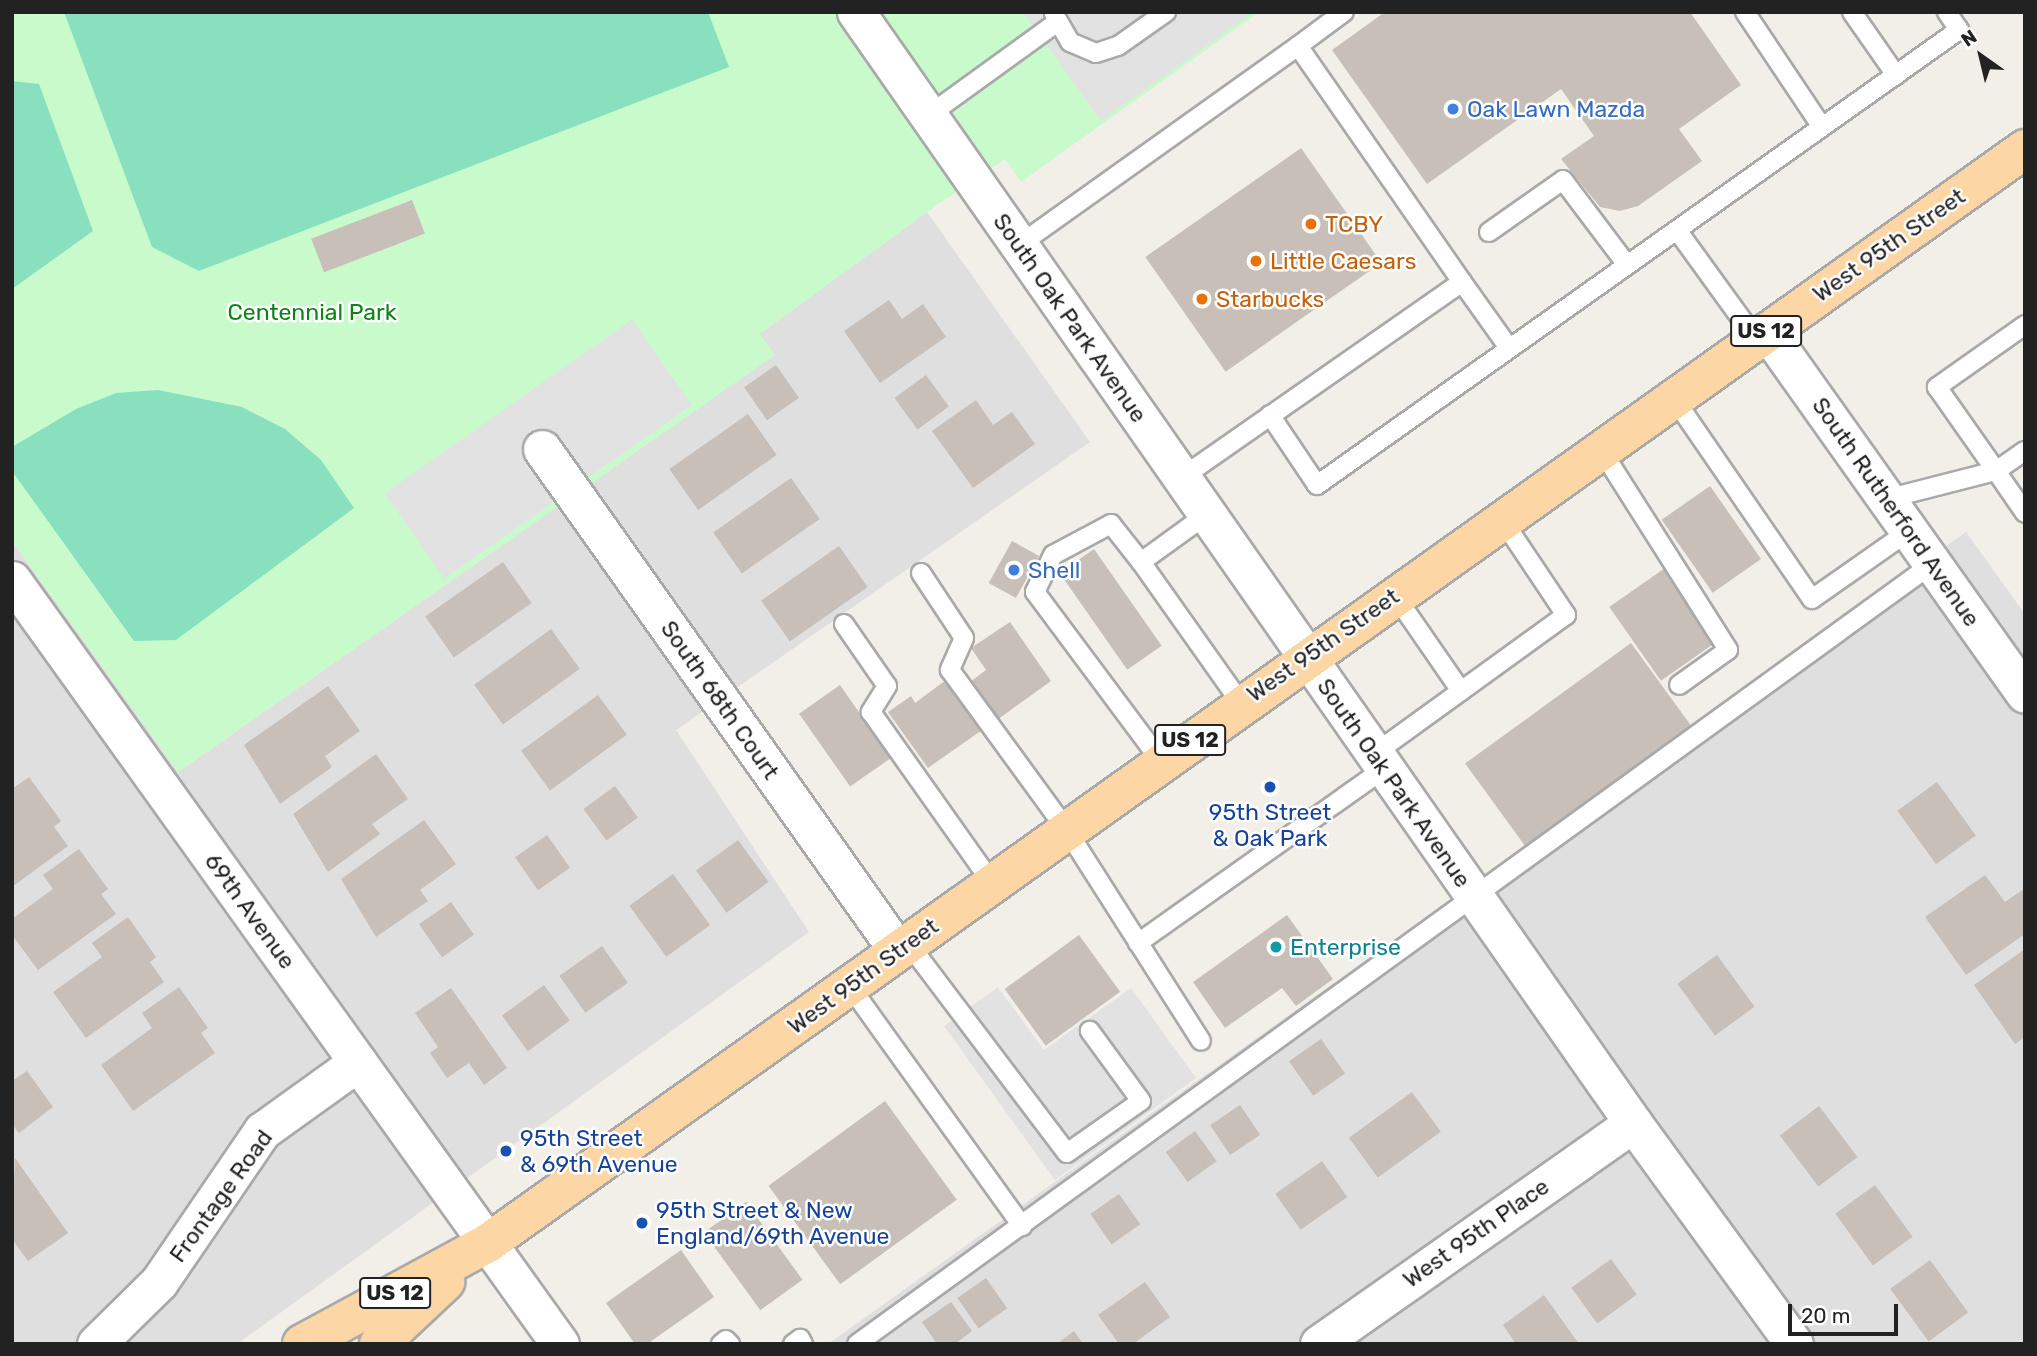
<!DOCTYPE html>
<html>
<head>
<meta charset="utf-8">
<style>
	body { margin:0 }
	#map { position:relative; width:2037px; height:1356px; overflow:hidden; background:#f2efe9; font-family:Rubik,sans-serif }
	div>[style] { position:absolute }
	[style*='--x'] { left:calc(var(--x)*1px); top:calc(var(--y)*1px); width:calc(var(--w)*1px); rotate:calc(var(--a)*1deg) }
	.residential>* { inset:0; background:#e0dfdf }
	.park>* { inset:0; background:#c8facc }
	.pitch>* { inset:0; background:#88e0be }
	.parking>* { inset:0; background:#e2e2e2; transform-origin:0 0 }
	.building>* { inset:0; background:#c7bfb8; transform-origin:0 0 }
	.roads { filter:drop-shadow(2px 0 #a9a9a9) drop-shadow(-2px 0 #a9a9a9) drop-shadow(0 2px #a9a9a9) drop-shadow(0 -2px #a9a9a9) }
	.service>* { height:18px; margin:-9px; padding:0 9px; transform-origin:9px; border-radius:9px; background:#fff }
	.minor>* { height:37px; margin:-18.5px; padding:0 18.5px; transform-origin:18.5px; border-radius:18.5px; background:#fff }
	.primary>* { height:38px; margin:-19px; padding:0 19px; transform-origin:19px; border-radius:19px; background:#fcd6a4 }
	.dots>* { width:19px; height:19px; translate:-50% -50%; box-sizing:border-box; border:4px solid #fff; border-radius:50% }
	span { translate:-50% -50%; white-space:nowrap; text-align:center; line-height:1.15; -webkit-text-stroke:5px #fff; paint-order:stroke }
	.shield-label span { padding:2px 5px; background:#fff; border:2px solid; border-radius:5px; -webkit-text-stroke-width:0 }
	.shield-label { font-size:21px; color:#222; font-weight:700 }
	.shop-label { font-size:23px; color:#366cbe }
	.left { translate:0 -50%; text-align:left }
	.food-label { font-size:23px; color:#c56008 }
	.street-label { font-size:23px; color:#222 }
	.park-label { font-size:23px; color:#0c8416 }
	.transit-label { font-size:23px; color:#164399 }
	.culture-label { font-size:23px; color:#0d838f }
	.frame { position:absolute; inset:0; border:14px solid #222; pointer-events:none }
	.north { position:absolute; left:1946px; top:21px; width:70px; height:70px; -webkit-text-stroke:5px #fff; paint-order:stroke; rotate:326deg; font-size:19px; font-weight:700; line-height:28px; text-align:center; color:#222 }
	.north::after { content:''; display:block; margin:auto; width:24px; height:32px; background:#222; clip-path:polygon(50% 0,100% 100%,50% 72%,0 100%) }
	.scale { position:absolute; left:1788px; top:1304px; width:110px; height:32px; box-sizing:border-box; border:4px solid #222; border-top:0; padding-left:9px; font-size:21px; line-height:24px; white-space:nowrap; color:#222; -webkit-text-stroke:5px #fff; paint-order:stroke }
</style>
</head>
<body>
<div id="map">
	<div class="residential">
		<div style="clip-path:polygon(927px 212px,1090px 442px,676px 730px,809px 932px,237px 1344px,12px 1344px,12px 541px,178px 772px,774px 355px,759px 334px)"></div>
		<div style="clip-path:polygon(1966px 532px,2025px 614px,2025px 1344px,828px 1344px)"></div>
	</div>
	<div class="park">
		<div style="clip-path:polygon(12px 12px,1259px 12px,1021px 182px,1005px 159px,927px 212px,760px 334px,775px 355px,178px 772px,12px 541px)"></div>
	</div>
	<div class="pitch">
		<div style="clip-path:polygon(64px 12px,708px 12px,729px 67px,199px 271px,152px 247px)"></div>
		<div style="clip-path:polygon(12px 81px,39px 84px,93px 231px,12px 289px)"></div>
		<div style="clip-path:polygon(158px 390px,242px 407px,285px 429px,321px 460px,354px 508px,176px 640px,134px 641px,12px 471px,12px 447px,76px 409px,116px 393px)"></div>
	</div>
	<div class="parking">
		<div style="clip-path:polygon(1023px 12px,1254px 12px,1101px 121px)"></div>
		<div style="left:632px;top:320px;width:104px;height:302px;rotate:55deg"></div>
		<div style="clip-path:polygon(998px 987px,1044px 1050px,1131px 988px,1196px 1078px,1055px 1180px,944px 1026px)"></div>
	</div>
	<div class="building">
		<div style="clip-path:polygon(1385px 12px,1690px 12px,1741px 85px,1679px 129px,1702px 161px,1638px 206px,1620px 211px,1600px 207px,1561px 159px,1594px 136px,1561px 89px,1427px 184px,1332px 50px)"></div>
		<div style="left:1301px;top:148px;width:140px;height:190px;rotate:55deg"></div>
		<div style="left:412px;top:200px;width:36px;height:108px;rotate:69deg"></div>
		<div style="clip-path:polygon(889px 300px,902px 319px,923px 304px,946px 337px,880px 383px,844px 331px)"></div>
		<div style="left:776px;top:365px;width:40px;height:39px;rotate:55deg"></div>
		<div style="left:926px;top:375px;width:39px;height:39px;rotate:54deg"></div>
		<div style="clip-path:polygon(976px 400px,993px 425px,1012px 412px,1035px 444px,973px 488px,932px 431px)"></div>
		<div style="left:748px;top:414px;width:50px;height:96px;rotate:55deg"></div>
		<div style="left:791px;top:478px;width:50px;height:95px;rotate:55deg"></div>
		<div style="left:1710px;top:486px;width:89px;height:59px;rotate:55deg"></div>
		<div style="left:1012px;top:541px;width:31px;height:48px;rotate:29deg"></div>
		<div style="left:839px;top:546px;width:50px;height:95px;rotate:55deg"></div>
		<div style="left:1094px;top:549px;width:118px;height:42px;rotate:55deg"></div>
		<div style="left:503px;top:562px;width:50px;height:95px;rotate:55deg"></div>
		<div style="left:1665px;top:568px;width:90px;height:68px;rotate:55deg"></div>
		<div style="clip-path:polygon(1010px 622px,1051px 681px,997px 720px,970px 682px,986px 670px,971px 648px)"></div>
		<div style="left:551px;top:629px;width:49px;height:95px;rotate:54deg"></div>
		<div style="left:1631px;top:643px;width:102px;height:205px;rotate:54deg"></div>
		<div style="clip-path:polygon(946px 680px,982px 730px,928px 768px,888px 712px,911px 696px,915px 703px)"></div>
		<div style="left:840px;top:685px;width:89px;height:50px;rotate:55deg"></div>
		<div style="clip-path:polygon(328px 686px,360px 731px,325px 756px,332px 767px,280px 804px,244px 745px)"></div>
		<div style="left:598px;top:695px;width:49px;height:95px;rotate:54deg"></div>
		<div style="clip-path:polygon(376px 754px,408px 799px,372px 824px,380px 834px,328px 872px,293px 814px)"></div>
		<div style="clip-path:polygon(29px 777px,61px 821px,54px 827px,68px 846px,12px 887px,12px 789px)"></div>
		<div style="left:1937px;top:782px;width:66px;height:49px;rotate:54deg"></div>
		<div style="left:615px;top:786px;width:39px;height:39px;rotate:54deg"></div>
		<div style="clip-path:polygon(424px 820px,456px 864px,420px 890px,428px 901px,376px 937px,341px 879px)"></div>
		<div style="left:547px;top:835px;width:40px;height:39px;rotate:55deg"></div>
		<div style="left:738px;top:840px;width:52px;height:52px;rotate:54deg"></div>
		<div style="clip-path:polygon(79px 849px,108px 889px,101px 894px,116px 914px,38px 970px,12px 935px,12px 919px,53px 889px,43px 875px)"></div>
		<div style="left:673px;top:874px;width:63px;height:54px;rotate:54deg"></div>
		<div style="clip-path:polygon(1985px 875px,2005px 902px,2025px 888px,2025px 934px,1966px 975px,1925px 917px)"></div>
		<div style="left:451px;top:902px;width:40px;height:39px;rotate:55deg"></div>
		<div style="clip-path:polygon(1287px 915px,1333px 979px,1296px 1006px,1282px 988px,1225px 1028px,1193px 982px)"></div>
		<div style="clip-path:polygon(128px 917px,156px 957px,150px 962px,164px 982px,86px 1038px,53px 992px,102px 957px,92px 943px)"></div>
		<div style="left:1079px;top:935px;width:70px;height:92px;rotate:54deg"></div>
		<div style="left:602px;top:946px;width:45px;height:52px;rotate:55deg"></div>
		<div style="clip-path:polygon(2025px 949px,2025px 1037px,2015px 1044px,1974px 985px)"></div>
		<div style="left:1717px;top:955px;width:64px;height:49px;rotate:54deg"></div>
		<div style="left:544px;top:985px;width:44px;height:52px;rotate:54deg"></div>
		<div style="clip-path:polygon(179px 987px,208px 1028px,201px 1033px,215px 1053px,133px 1111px,101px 1065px,152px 1028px,142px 1013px)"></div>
		<div style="clip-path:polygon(451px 988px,507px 1068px,484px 1085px,469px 1063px,447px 1078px,430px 1053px,438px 1047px,415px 1013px)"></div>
		<div style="left:1321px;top:1039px;width:42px;height:39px;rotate:55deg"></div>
		<div style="clip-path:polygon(27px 1071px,53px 1107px,19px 1133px,12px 1124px,12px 1081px)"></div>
		<div style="left:1412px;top:1092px;width:49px;height:78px;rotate:54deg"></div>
		<div style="left:885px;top:1101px;width:122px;height:144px;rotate:54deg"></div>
		<div style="left:1240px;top:1105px;width:36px;height:36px;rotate:56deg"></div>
		<div style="left:1819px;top:1106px;width:64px;height:49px;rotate:53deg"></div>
		<div style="left:1195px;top:1131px;width:37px;height:36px;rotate:54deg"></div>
		<div style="clip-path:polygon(15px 1158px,68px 1233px,28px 1261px,12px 1239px)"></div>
		<div style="left:1322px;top:1161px;width:44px;height:57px;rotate:55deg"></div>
		<div style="left:1875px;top:1185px;width:64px;height:49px;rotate:54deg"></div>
		<div style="left:1119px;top:1194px;width:37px;height:35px;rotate:55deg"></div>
		<div style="left:746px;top:1202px;width:96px;height:52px;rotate:54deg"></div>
		<div style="clip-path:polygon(681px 1250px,714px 1297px,647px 1344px,635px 1344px,606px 1303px)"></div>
		<div style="left:1611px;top:1259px;width:44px;height:49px;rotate:54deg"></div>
		<div style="left:1930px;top:1260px;width:65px;height:49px;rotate:54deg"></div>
		<div style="left:986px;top:1278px;width:37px;height:35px;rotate:55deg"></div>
		<div style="clip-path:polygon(1145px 1282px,1170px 1317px,1133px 1344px,1119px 1344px,1098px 1315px)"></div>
		<div style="clip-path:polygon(1544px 1295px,1579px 1344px,1516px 1344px,1503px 1325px)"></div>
		<div style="clip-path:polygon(951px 1302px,972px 1331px,955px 1344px,937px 1344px,922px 1322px)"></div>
		<div style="clip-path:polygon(1074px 1331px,1083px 1344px,1057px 1344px)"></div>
	</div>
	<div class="roads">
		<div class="service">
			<div style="--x:1745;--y:12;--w:138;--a:56.2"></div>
			<div style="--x:1852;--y:12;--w:77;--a:55.1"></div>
			<div style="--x:1054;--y:14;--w:32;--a:60"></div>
			<div style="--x:1070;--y:42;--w:28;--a:23"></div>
			<div style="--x:1096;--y:53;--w:23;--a:-18"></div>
			<div style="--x:1118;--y:46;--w:59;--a:-35.3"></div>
			<div style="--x:1298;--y:46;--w:57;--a:-36.5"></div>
			<div style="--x:929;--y:115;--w:157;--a:-35.9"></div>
			<div style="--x:1677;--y:230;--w:135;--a:54.1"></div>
			<div style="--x:1489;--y:232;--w:90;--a:-35.1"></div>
			<div style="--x:1563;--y:180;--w:106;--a:53"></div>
			<div style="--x:1019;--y:245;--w:343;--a:-35.5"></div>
			<div style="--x:1298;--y:46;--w:287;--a:55.2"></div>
			<div style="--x:1462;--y:282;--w:343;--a:145.1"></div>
			<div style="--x:1462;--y:282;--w:81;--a:54.5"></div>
			<div style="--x:2025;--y:325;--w:108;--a:144.8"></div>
			<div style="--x:1937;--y:387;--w:103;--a:54.9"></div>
			<div style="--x:1996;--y:471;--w:35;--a:-35"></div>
			<div style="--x:1673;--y:397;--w:245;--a:55.5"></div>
			<div style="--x:1812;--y:599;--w:118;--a:-35"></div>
			<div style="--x:1270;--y:415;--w:84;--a:56.1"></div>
			<div style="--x:1317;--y:485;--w:787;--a:-35.33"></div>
			<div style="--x:1959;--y:30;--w:22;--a:-124"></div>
			<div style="--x:1600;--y:448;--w:239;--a:57.6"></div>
			<div style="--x:1728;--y:650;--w:60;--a:144.5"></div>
			<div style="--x:1886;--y:499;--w:114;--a:-14.3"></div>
			<div style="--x:1996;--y:471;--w:51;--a:55.4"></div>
			<div style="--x:1141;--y:562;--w:173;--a:54.7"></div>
			<div style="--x:921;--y:573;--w:78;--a:56.5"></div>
			<div style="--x:964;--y:638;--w:35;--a:114"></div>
			<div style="--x:950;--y:670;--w:197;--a:53.9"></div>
			<div style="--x:1066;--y:829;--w:251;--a:57.5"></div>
			<div style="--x:1394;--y:594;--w:118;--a:55.4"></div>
			<div style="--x:844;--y:624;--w:75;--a:55.3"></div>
			<div style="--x:887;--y:686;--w:31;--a:122"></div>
			<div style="--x:871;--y:712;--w:209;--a:54.7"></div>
			<div style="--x:1374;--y:754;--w:237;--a:-35.9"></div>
			<div style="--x:1566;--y:615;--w:117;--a:-123.8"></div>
			<div style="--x:1161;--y:761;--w:211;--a:-126.7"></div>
			<div style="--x:1035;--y:592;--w:41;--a:-64.1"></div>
			<div style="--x:1053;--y:555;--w:66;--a:-28.1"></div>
			<div style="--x:1111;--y:524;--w:48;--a:51.7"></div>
			<div style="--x:1141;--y:562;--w:80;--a:-35.9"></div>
			<div style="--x:908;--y:943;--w:263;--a:52.9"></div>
			<div style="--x:1067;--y:1153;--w:90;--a:-35.1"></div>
			<div style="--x:1141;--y:1101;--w:87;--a:-126.1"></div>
			<div style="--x:1138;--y:943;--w:301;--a:-35.3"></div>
			<div style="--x:849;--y:985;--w:297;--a:54.3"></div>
			<div style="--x:721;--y:1344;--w:6;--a:-39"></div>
			<div style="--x:726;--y:1340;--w:6;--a:45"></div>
			<div style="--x:793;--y:1344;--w:9;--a:-36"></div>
			<div style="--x:800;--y:1339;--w:6;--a:59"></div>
			<div style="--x:857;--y:1344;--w:1328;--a:-35.96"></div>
		</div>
		<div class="minor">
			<div style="--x:856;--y:12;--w:1356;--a:55.03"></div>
			<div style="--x:1633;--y:1123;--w:273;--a:53.9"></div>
			<div style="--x:1767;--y:331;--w:445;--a:54.6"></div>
			<div style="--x:542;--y:449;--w:615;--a:54.66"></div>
			<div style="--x:12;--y:580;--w:940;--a:54.35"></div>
			<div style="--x:96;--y:1344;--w:88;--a:-44.5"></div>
			<div style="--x:159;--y:1282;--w:183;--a:-55.7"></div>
			<div style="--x:262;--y:1131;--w:118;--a:-35.7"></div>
			<div style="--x:1319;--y:1344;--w:384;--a:-35.1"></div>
		</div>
		<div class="primary">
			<div style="--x:302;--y:1344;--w:212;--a:-28.5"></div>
			<div style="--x:488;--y:1243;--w:1887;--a:-35.44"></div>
			<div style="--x:379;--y:1344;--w:91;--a:-43.2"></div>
		</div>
	</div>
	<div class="dots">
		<div style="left:1453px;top:109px;background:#3f7fe0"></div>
		<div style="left:1311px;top:224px;background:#e8710a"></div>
		<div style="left:1256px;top:261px;background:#e8710a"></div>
		<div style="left:1202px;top:299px;background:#e8710a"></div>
		<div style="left:1014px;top:570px;background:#3f7fe0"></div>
		<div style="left:1270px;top:787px;background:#1a4fb4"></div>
		<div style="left:1276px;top:947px;background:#0f9aa8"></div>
		<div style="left:506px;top:1151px;background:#1a4fb4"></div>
		<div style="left:642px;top:1223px;background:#1a4fb4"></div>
	</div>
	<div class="shield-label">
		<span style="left:1766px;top:331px">US 12</span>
		<span style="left:1190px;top:740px">US 12</span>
		<span style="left:395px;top:1293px">US 12</span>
	</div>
	<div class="shop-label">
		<span class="left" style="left:1467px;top:109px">Oak Lawn Mazda</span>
		<span class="left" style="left:1028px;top:570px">Shell</span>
	</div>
	<div class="food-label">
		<span class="left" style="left:1325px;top:224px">TCBY</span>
		<span class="left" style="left:1270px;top:261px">Little Caesars</span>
		<span class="left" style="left:1216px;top:299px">Starbucks</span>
	</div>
	<div class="street-label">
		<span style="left:1889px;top:245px;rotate:-35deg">West 95th Street</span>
		<span style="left:1070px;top:318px;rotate:55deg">South Oak Park Avenue</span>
		<span style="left:1896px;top:512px;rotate:55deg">South Rutherford Avenue</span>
		<span style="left:1323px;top:645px;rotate:-35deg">West 95th Street</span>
		<span style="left:720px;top:700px;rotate:55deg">South 68th Court</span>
		<span style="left:1394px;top:783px;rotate:55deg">South Oak Park Avenue</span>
		<span style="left:250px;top:911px;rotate:54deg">69th Avenue</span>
		<span style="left:863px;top:976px;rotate:-36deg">West 95th Street</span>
		<span style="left:221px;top:1196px;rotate:-54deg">Frontage Road</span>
		<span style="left:1476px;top:1233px;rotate:-35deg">West 95th Place</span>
	</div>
	<div class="park-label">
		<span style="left:312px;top:312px">Centennial Park</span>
	</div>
	<div class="transit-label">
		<span style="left:1270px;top:825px">95th Street<br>&amp; Oak Park</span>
		<span class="left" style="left:520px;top:1151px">95th Street<br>&amp; 69th Avenue</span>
		<span class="left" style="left:656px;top:1223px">95th Street &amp; New<br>England/69th Avenue</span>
	</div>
	<div class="culture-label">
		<span class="left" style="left:1290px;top:947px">Enterprise</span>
	</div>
	<div class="frame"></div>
	<div class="north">N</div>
	<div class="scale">20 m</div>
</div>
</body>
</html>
